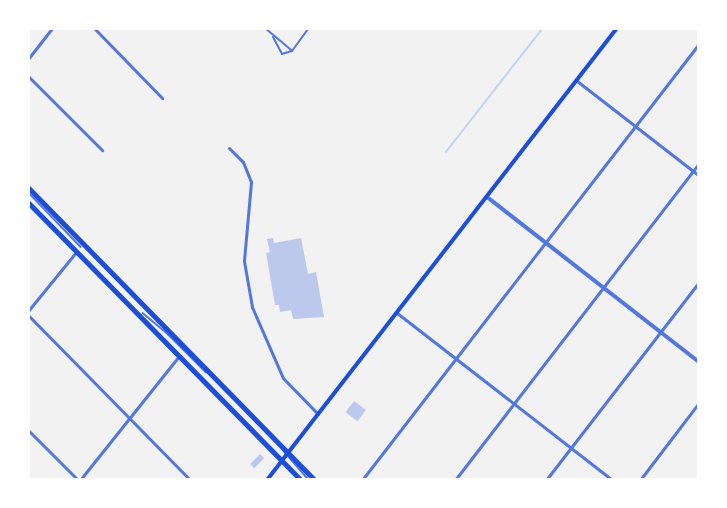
<!DOCTYPE html>
<html>
<head>
<meta charset="utf-8">
<style>
	body { margin:0 }
	#map { position:relative; width:727px; height:508px; overflow:hidden; background:#f2f2f2; font-family:Montserrat,sans-serif }
	div>[style] { position:absolute }
	[style*='--x'] { left:calc(var(--x)*1px); top:calc(var(--y)*1px); width:calc(var(--w)*1px); rotate:calc(var(--a)*1deg) }
	.stream>* { height:1.5px; margin:-0.75px; padding:0 0.75px; transform-origin:0.75px; border-radius:0.75px; background:#bfd3fe }
	.building>* { inset:0; background:#bdc9ec; transform-origin:0 0 }
	.service>* { height:1.5px; margin:-0.75px; padding:0 0.75px; transform-origin:0.75px; border-radius:0.75px; background:#5277de }
	.pedestrian>* { height:2px; margin:-1px; padding:0 1px; transform-origin:1px; border-radius:1px; background:#5277de }
	.minor>* { height:3px; margin:-1.5px; padding:0 1.5px; transform-origin:1.5px; border-radius:1.5px; background:#5277de }
	.tertiary>* { height:4px; margin:-2px; padding:0 2px; transform-origin:2px; border-radius:2px; background:#5277de }
	.secondary>* { height:4px; margin:-2px; padding:0 2px; transform-origin:2px; border-radius:2px; background:#1d4ed8 }
	.primary>* { height:4.5px; margin:-2.25px; padding:0 2.25px; transform-origin:2.25px; border-radius:2.25px; background:#1d4ed8 }
	span { translate:-50% -50%; white-space:nowrap; text-align:center; line-height:1.15; -webkit-text-stroke:4.5px #fff; paint-order:stroke }
	.frame { position:absolute; inset:0; border:30px solid #fff; pointer-events:none }
</style>
</head>
<body>
<div id="map">
	<div class="stream">
		<div style="--x:446;--y:152;--w:157;--a:-52"></div>
	</div>
	<div class="building">
		<div style="clip-path:polygon(273px 238px,274px 243px,301px 238px,308px 274px,316px 272px,324px 317px,293px 319px,291px 310px,280px 312px,279px 305px,275px 305px,266px 253px,270px 252px,267px 239px)"></div>
		<div style="left:354px;top:401px;width:15px;height:14px;rotate:37deg"></div>
		<div style="left:260px;top:454px;width:6px;height:14px;rotate:45deg"></div>
	</div>
	<div class="service">
		<div style="--x:28;--y:192;--w:76;--a:46.1"></div>
		<div style="--x:143;--y:313;--w:33;--a:40"></div>
		<div style="--x:168;--y:334;--w:54;--a:45"></div>
		<div style="--x:283;--y:450;--w:40;--a:49"></div>
	</div>
	<div class="pedestrian">
		<div style="--x:265;--y:28;--w:35;--a:40"></div>
		<div style="--x:292;--y:51;--w:29;--a:-54"></div>
		<div style="--x:324;--y:28;--w:3;--a:18"></div>
		<div style="--x:273;--y:37;--w:19;--a:62"></div>
		<div style="--x:282;--y:54;--w:10;--a:-17"></div>
	</div>
	<div class="minor">
		<div style="--x:94;--y:28;--w:98;--a:45.8"></div>
		<div style="--x:28;--y:59;--w:39;--a:-52"></div>
		<div style="--x:28;--y:76;--w:105;--a:45"></div>
		<div style="--x:577;--y:81;--w:153;--a:37.8"></div>
		<div style="--x:229;--y:148;--w:20;--a:45"></div>
		<div style="--x:243;--y:162;--w:22;--a:68"></div>
		<div style="--x:251;--y:182;--w:79;--a:95.1"></div>
		<div style="--x:244;--y:261;--w:47;--a:80.1"></div>
		<div style="--x:252;--y:307;--w:77;--a:66.4"></div>
		<div style="--x:283;--y:378;--w:50;--a:45.8"></div>
		<div style="--x:28;--y:311;--w:77;--a:-50.8"></div>
		<div style="--x:397;--y:313;--w:272;--a:37.8"></div>
		<div style="--x:28;--y:315;--w:231;--a:45.5"></div>
		<div style="--x:28;--y:430;--w:71;--a:45"></div>
		<div style="--x:80;--y:480;--w:159;--a:-51.4"></div>
		<div style="--x:362;--y:480;--w:550;--a:-52.32"></div>
		<div style="--x:455;--y:480;--w:399;--a:-52.4"></div>
		<div style="--x:546;--y:480;--w:249;--a:-52.3"></div>
		<div style="--x:640;--y:480;--w:96;--a:-52.7"></div>
	</div>
	<div class="tertiary">
		<div style="--x:487;--y:197;--w:267;--a:37.9"></div>
	</div>
	<div class="secondary">
		<div style="--x:267;--y:480;--w:572;--a:-52.25"></div>
	</div>
	<div class="primary">
		<div style="--x:28;--y:187;--w:410;--a:45.6"></div>
		<div style="--x:28;--y:202;--w:390;--a:45.5"></div>
	</div>
	<div class="frame"></div>
</div>
</body>
</html>
